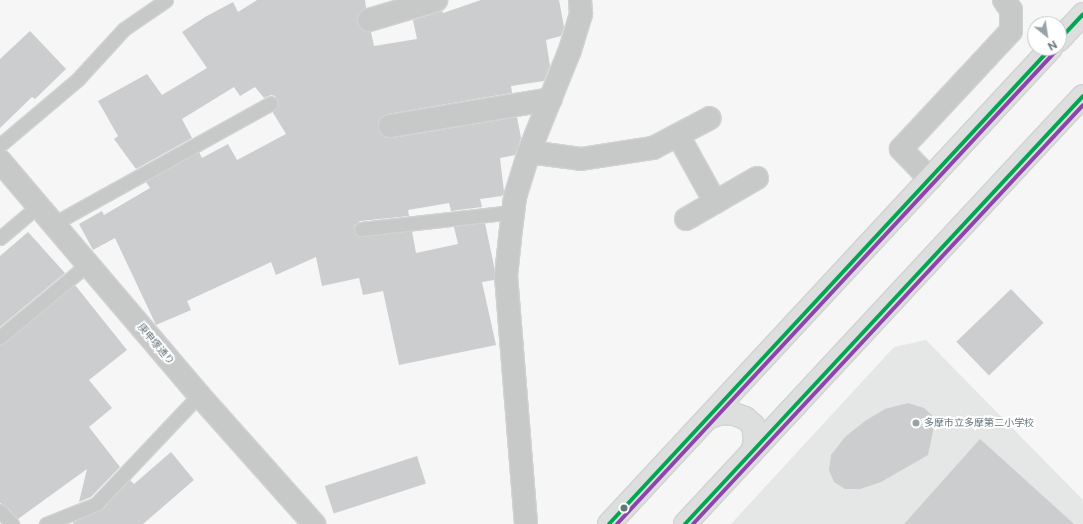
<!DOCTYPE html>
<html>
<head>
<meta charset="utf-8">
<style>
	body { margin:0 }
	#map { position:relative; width:1083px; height:524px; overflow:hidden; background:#f6f6f6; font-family:"Public Sans","Noto Sans JP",sans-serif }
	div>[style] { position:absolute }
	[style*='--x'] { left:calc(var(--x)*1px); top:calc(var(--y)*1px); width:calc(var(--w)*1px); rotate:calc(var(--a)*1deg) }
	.built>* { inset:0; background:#e5e7e6 }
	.building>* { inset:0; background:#cbcdce; transform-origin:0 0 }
	.roads { filter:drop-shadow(1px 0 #d1d2d3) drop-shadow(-1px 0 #d1d2d3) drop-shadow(0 1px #d1d2d3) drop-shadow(0 -1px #d1d2d3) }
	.lane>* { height:13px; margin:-6.5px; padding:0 6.5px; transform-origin:6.5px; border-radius:6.5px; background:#c7c9c9 }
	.street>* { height:22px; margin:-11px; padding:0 11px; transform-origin:11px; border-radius:11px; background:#c7c9c9 }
	.primary>* { height:22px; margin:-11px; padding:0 11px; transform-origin:11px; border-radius:11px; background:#dddede }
	.bus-1>* { height:4px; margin:-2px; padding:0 2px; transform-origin:2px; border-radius:2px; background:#00a651 }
	.bus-2>* { height:4px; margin:-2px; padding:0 2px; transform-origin:2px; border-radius:2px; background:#8e44ad }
	.dots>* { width:11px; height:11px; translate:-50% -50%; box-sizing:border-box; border:2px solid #fff; border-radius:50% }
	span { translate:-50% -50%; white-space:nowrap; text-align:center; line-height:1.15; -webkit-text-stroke:4px #fff; paint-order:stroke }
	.street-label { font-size:10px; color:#65767d }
	.poi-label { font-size:10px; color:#65767d }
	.left { translate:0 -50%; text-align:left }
	.north { position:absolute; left:1027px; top:16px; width:40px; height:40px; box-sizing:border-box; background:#fff; border:1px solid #c1c8cb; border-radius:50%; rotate:150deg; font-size:11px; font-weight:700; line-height:16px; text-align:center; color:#65767d }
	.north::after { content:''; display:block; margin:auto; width:14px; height:18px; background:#98a3a7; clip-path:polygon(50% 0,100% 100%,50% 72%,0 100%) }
</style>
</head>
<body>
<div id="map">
	<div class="built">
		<div style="clip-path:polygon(926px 340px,1083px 500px,1083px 524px,731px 524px,894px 347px)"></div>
	</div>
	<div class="building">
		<div style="clip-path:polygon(257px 0,365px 0,366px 8px,360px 12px,357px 17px,357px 23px,361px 29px,371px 32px,374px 46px,417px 39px,413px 20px,442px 11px,443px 13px,481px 0,559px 0,564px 27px,561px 36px,546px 40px,550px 66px,544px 81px,511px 86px,512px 93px,388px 114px,382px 117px,378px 122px,378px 128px,381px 134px,386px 138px,392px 138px,517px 117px,521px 138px,515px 155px,500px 158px,504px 192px,502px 196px,480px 199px,482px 207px,451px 211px,449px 203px,408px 210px,409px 216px,360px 221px,354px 226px,355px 234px,362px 237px,412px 231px,416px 253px,458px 244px,454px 227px,485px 223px,494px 266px,494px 280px,482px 282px,496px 345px,399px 365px,383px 291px,363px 295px,359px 278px,322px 286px,316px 257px,276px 275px,271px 262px,187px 301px,191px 310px,156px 325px,115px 238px,93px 250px,79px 224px,102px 211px,104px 215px,150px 188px,146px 182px,199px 152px,202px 158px,228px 144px,237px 160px,286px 134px,272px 111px,278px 107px,279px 104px,275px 96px,271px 95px,264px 98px,255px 87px,240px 96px,234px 87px,182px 119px,192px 138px,136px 169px,114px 139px,118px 136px,98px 101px,147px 74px,162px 95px,207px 68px,182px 32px,205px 17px,233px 2px,238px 12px)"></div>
		<div style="clip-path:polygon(30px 31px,66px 69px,35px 99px,32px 97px,0 128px,0 59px)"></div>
		<div style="clip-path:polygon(28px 232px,65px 273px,0 327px,0 256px)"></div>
		<div style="clip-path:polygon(75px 285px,127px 350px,89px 380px,112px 408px,89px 427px,120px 467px,91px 497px,79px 502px,87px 469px,18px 519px,6px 506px,0 503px,0 345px,5px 343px)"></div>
		<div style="left:1011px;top:289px;width:47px;height:76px;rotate:46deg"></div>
		<div style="clip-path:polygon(908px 403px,924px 408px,932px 415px,934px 426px,928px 455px,881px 482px,860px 489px,845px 489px,834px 482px,829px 470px,831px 455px,845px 437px,865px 421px,885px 409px)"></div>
		<div style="clip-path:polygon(980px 439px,1074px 524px,904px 524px)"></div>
		<div style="clip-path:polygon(171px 452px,194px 480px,143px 524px,73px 524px,74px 522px,102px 510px,130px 480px,134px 484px)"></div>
		<div style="left:417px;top:456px;width:29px;height:97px;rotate:72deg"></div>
	</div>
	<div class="roads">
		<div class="lane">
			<div style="--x:0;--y:145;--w:102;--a:-40.2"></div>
			<div style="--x:78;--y:79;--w:68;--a:-47.4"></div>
			<div style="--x:124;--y:29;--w:51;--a:-34.6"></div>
			<div style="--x:53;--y:224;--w:249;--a:-29"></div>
			<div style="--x:361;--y:229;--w:153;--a:-6.4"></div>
			<div style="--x:0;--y:238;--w:50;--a:-40.1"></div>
			<div style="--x:0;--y:337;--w:114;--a:-39.7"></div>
			<div style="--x:0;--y:511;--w:18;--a:47"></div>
			<div style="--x:46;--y:524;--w:54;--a:-21.8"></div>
			<div style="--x:96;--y:504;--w:150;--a:-46.6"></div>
		</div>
		<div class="street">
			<div style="--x:369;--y:20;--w:70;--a:-16.6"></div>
			<div style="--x:390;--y:126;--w:163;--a:-9.5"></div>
			<div style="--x:678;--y:135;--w:77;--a:61.1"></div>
			<div style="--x:529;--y:152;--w:52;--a:7.7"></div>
			<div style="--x:581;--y:159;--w:73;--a:-8.7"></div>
			<div style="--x:653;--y:148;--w:64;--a:-27.8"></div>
			<div style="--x:0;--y:161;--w:307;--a:49.6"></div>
			<div style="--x:199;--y:395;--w:173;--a:48.3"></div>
			<div style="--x:930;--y:179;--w:42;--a:-134"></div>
			<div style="--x:901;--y:149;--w:161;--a:-47"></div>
			<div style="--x:1011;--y:31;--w:21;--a:-90"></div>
			<div style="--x:1011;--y:10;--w:12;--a:-125"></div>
			<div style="--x:686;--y:219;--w:82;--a:-30"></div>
			<div style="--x:526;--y:524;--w:249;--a:-94.6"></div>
			<div style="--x:506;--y:276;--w:39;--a:-84"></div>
			<div style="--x:510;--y:237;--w:40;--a:-82.9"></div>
			<div style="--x:515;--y:197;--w:47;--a:-72.7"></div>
			<div style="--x:529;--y:152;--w:110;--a:-68.1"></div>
			<div style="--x:570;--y:50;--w:38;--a:-73"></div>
			<div style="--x:581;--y:14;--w:14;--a:-94"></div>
		</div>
		<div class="primary">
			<div style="--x:1059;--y:40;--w:35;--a:-47"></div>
			<div style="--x:708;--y:418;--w:14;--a:-21"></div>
			<div style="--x:721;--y:413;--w:13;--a:4"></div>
			<div style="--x:734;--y:414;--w:12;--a:20"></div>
			<div style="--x:745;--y:418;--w:11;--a:41"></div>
			<div style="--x:753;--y:425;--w:16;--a:83"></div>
			<div style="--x:755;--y:441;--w:11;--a:105"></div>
			<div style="--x:609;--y:524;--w:650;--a:-47.12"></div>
			<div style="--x:685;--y:524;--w:584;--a:-47.08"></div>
		</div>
	</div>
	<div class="bus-1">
		<div style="--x:1059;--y:40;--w:35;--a:-47"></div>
		<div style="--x:609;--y:524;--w:650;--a:-47.12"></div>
		<div style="--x:685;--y:524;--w:584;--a:-47.08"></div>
	</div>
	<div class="bus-2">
		<div style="--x:617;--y:524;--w:644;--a:-47.14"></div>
		<div style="--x:693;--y:524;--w:572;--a:-47.05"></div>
	</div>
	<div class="dots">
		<div style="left:916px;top:423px;background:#98a3a7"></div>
		<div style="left:624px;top:508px;background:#65767d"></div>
	</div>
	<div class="street-label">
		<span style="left:156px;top:344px;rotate:50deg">庚申塚通り</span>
	</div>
	<div class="poi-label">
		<span class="left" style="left:924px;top:423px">多摩市立多摩第二小学校</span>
	</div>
	<div class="north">N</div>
</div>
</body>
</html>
